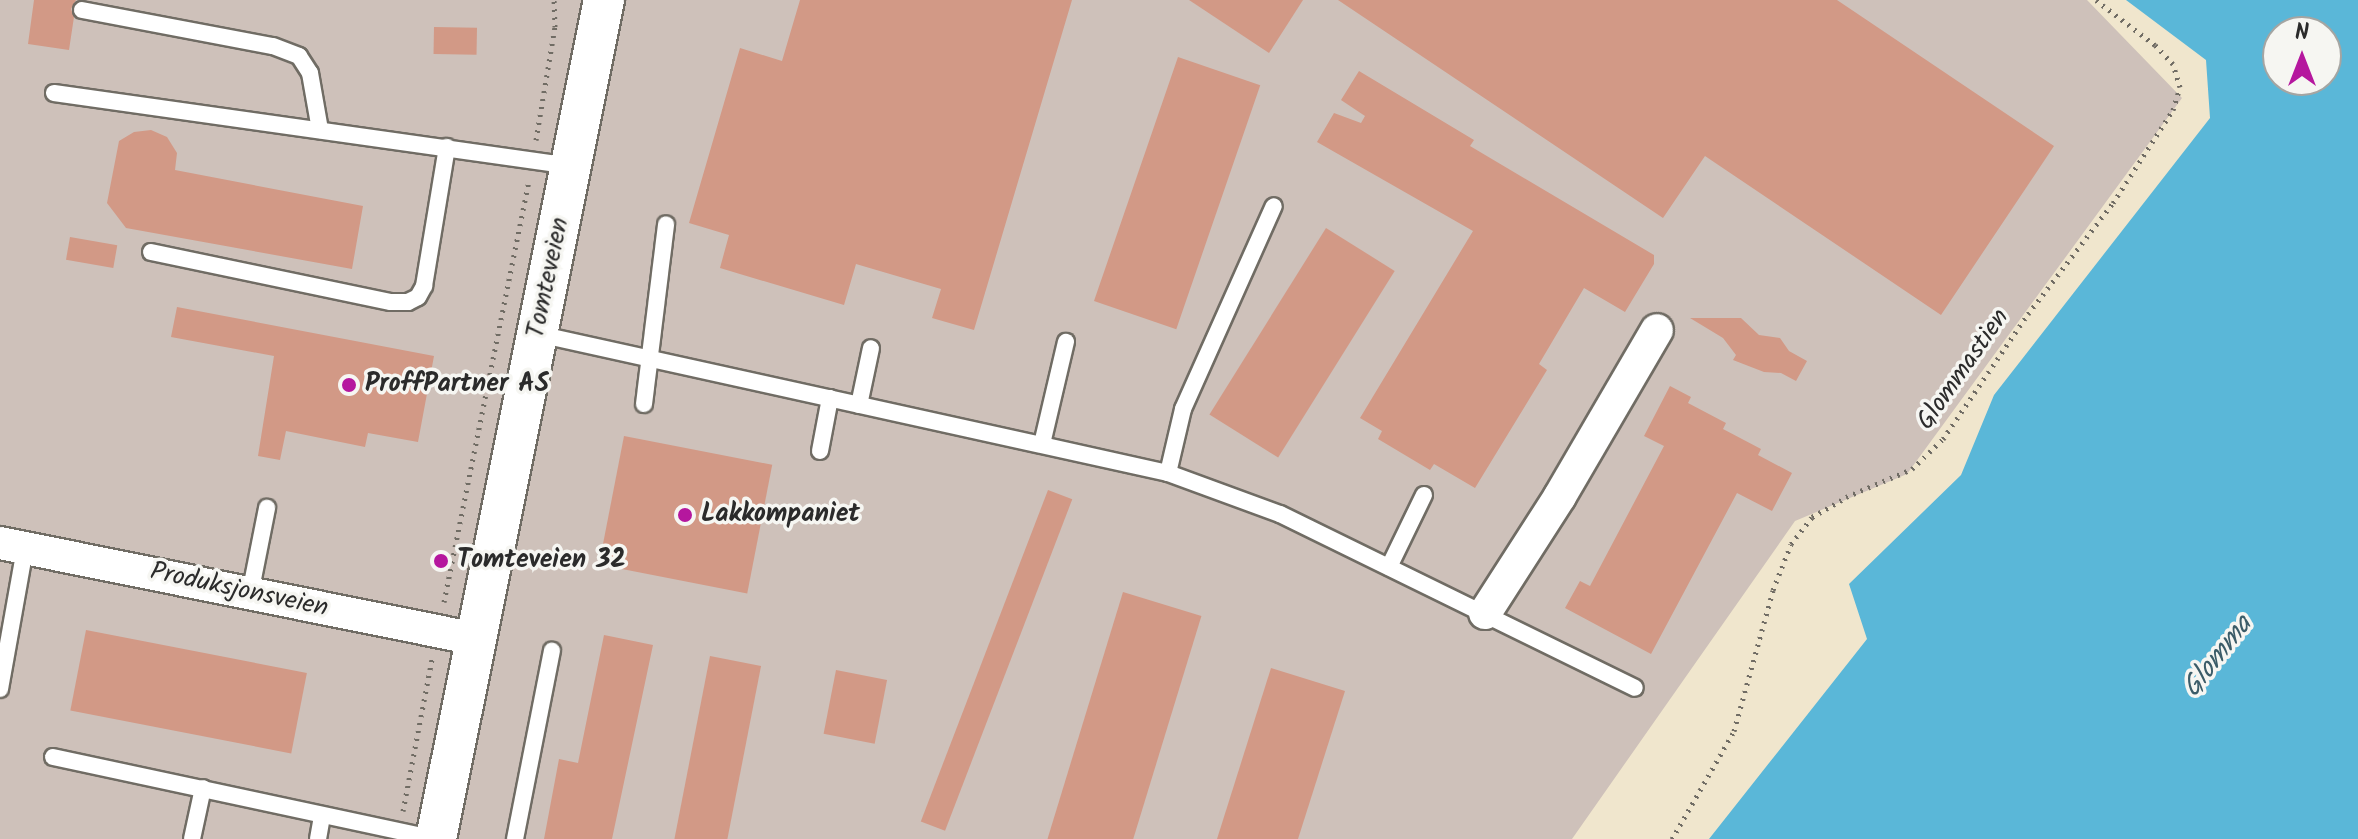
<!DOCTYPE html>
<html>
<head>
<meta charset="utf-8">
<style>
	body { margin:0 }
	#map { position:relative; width:2358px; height:839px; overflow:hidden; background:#f0e6cd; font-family:Kalam,sans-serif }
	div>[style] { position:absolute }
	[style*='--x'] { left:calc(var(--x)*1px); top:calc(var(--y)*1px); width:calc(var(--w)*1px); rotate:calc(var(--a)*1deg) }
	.industrial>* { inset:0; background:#cec1ba }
	.water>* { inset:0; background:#5ab7d8 }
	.building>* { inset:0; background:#d29986; transform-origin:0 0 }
	.path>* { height:5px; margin-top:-2.5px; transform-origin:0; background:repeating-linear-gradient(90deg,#706c64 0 2px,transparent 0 8px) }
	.roads { filter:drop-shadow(2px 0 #706c64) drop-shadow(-2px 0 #706c64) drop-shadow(0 2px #706c64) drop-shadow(0 -2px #706c64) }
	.service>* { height:16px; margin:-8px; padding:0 8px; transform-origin:8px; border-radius:8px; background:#fff }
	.minor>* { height:32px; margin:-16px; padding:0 16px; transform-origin:16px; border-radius:16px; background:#fff }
	.tertiary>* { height:40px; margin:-20px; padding:0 20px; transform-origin:20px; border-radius:20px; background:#fff }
	.dots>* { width:22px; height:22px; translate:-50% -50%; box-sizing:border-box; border:4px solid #f6f6f2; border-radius:50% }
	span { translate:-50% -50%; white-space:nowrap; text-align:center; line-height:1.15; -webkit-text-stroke:7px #f6f6f2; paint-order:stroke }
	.street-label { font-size:26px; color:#2b2b2b }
	.poi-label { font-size:26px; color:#2b2b2b; font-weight:700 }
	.left { translate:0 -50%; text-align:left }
	.water-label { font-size:28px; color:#3b5c68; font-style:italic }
	.north { position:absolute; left:2262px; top:16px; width:80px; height:80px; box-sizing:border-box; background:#f6f6f2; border:2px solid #a5a5a2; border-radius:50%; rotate:0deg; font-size:22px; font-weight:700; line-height:32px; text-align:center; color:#2b2b2b }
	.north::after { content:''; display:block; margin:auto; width:28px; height:36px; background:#b5179e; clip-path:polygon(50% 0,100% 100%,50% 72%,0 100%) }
</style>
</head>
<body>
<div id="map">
	<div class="industrial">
		<div style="clip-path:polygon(0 0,2087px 0,2182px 98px,1907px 474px,1795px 521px,1572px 839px,0 839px)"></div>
	</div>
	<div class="water">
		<div style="clip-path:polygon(evenodd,2126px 0,2358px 0,2358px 839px,1709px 839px,1867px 639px,1849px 584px,1961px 475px,1994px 395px,2210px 118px,2206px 60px,2126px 0,2278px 32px,2326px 32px,2326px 80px,2278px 80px,2278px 32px)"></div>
	</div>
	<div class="building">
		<div style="clip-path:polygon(34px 0,76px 0,71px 9px,74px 17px,69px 50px,28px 44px)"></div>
		<div style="clip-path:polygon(800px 0,1072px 0,974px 330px,932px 318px,941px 289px,856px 264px,844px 305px,720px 268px,729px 235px,689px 223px,740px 48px,782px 61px)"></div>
		<div style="clip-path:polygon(1189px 0,1303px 0,1269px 53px)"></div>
		<div style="clip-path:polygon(1338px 0,1837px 0,2054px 146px,1941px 315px,1705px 156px,1663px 218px)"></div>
		<div style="left:434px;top:27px;width:43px;height:27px;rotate:1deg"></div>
		<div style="left:1178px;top:57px;width:87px;height:258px;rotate:19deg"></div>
		<div style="clip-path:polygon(1359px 71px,1474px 140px,1470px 146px,1654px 255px,1654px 264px,1625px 312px,1584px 288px,1539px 364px,1547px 370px,1475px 488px,1434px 464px,1430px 470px,1378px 439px,1382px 431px,1360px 418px,1473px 231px,1317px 142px,1334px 113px,1361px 123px,1365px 116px,1341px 100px)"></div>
		<div style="clip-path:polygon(151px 130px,167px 137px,177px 153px,175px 170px,363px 206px,352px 269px,126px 228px,107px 203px,119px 141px,134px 132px)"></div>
		<div style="left:1326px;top:228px;width:81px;height:220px;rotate:32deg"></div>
		<div style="left:70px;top:237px;width:48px;height:23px;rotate:10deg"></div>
		<div style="clip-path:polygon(177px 307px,434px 356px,418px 442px,368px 433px,365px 447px,286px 431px,280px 460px,258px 456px,274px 356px,171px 337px)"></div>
		<div style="clip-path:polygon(1690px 318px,1741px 318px,1759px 335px,1780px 338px,1789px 351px,1807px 361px,1796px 381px,1781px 373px,1764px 372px,1733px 360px,1736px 355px,1723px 338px)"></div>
		<div style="clip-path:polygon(1670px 386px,1691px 397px,1688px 403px,1726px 423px,1723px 429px,1761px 449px,1758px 455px,1792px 473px,1772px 511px,1737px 493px,1651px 654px,1565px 608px,1580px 581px,1590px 586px,1664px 446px,1644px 436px)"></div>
		<div style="left:624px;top:436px;width:151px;height:131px;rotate:11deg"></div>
		<div style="left:1048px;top:490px;width:26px;height:355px;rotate:21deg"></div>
		<div style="left:1123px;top:592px;width:82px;height:259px;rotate:17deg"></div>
		<div style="left:86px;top:630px;width:225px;height:82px;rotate:11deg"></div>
		<div style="clip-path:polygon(604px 635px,653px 645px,612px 839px,544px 839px,559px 759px,578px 763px)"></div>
		<div style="left:710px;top:656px;width:52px;height:187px;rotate:11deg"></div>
		<div style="clip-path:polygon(1271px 668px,1345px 691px,1298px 839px,1217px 839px)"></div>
		<div style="left:836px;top:670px;width:52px;height:65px;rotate:11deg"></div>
	</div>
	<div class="path">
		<div style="--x:536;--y:140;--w:115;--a:-80.5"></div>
		<div style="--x:555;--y:27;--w:27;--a:-92"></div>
		<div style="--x:444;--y:602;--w:429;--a:-78.6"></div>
		<div style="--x:403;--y:811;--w:155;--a:-79.2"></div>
		<div style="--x:1672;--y:839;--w:125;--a:-60.1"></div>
		<div style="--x:1734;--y:731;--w:146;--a:-74.5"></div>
		<div style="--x:1773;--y:590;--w:49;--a:-68.6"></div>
		<div style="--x:1791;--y:544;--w:34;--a:-52"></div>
		<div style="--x:1812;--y:517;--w:39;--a:-30"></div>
		<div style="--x:1846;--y:497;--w:72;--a:-23"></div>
		<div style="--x:1912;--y:469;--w:43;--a:-44.1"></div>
		<div style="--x:1943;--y:439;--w:151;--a:-55.8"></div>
		<div style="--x:2028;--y:314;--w:140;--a:-52.6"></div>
		<div style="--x:2113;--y:203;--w:111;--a:-57.2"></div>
		<div style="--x:2173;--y:110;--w:24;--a:-73"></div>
		<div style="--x:2180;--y:87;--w:24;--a:-107"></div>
		<div style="--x:2173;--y:64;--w:26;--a:-133"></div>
		<div style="--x:2155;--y:45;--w:74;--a:-142.7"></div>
	</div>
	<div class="roads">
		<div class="service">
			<div style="--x:82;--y:10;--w:194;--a:10.7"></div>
			<div style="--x:273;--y:46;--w:28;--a:21"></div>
			<div style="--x:299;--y:56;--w:20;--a:57"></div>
			<div style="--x:310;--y:73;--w:58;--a:80"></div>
			<div style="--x:54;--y:93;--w:522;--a:8.04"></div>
			<div style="--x:151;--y:252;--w:245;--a:11.8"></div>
			<div style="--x:391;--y:302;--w:17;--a:0"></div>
			<div style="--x:408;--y:302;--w:11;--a:-27"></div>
			<div style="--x:418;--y:297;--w:13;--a:-61"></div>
			<div style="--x:424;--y:286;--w:141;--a:-80.6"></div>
			<div style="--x:538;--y:334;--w:645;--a:12.44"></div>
			<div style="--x:1168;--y:473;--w:119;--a:20.1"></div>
			<div style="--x:1280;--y:514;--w:395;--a:26.1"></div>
			<div style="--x:644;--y:404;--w:181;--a:-83"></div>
			<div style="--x:859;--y:405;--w:58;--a:-78.1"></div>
			<div style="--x:1042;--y:444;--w:105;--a:-76.8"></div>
			<div style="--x:820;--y:451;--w:54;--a:-79.3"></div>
			<div style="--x:1168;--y:473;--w:66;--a:-76.8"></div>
			<div style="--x:1183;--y:409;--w:222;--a:-65.9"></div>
			<div style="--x:1389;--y:567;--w:80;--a:-64.1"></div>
			<div style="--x:250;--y:594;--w:88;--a:-78.8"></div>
			<div style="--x:0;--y:689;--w:143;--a:-79.9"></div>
			<div style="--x:53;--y:757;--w:392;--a:12.1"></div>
			<div style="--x:192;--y:839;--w:52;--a:-77.8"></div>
			<div style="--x:318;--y:839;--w:23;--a:-80"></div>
			<div style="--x:515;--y:839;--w:192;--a:-78.9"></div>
		</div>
		<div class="minor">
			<div style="--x:0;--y:543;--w:487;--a:11.4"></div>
			<div style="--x:1485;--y:613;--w:139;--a:-57.3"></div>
			<div style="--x:1560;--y:496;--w:192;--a:-59.7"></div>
		</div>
		<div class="tertiary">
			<div style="--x:436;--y:839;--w:856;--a:-78.68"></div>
		</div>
	</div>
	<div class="dots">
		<div style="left:349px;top:385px;background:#b5179e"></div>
		<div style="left:685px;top:515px;background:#b5179e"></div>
		<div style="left:441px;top:561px;background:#b5179e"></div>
	</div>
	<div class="street-label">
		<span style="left:549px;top:278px;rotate:-78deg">Tomteveien</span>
		<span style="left:1964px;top:370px;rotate:-55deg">Glommastien</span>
		<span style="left:239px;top:591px;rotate:12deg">Produksjonsveien</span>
	</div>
	<div class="poi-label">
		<span class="left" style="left:365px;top:385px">ProffPartner AS</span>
		<span class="left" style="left:701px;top:515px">Lakkompaniet</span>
		<span class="left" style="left:457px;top:561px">Tomteveien 32</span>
	</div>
	<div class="water-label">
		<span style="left:2218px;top:657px;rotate:-52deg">Glomma</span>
	</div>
	<div class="north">N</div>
</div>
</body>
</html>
